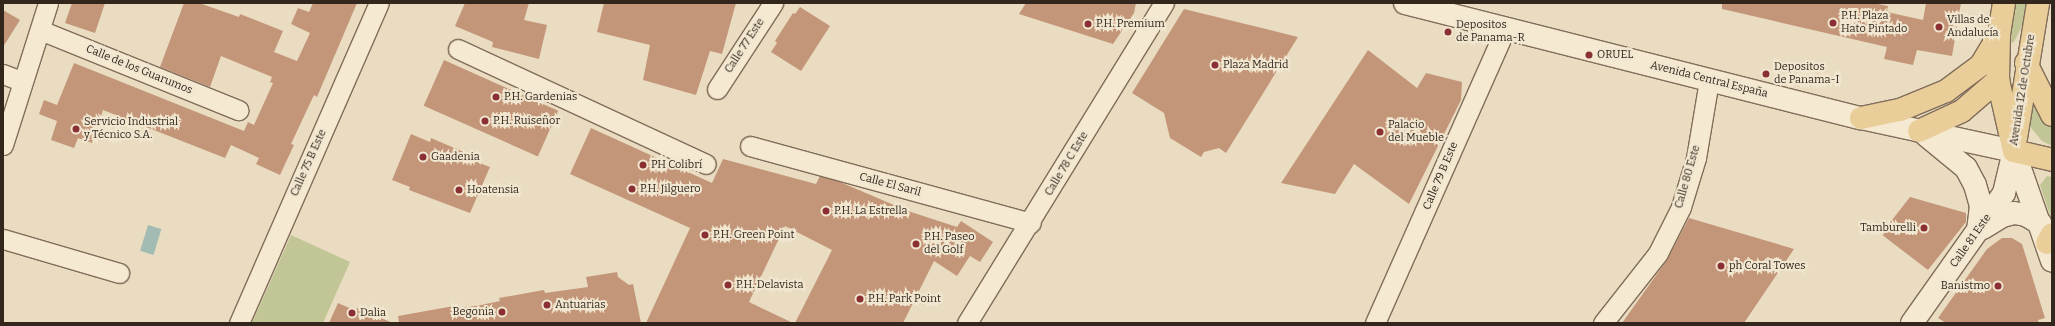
<!DOCTYPE html>
<html>
<head>
<meta charset="utf-8">
<style>
	body { margin:0 }
	#map { position:relative; width:2055px; height:326px; overflow:hidden; background:#e9dcc0; font-family:Bitter,serif }
	div>[style] { position:absolute }
	[style*='--x'] { left:calc(var(--x)*1px); top:calc(var(--y)*1px); width:calc(var(--w)*1px); rotate:calc(var(--a)*1deg) }
	.green>* { inset:0; background:#c2c696 }
	.water>* { inset:0; background:#a3bcb3; transform-origin:0 0 }
	.building>* { inset:0; background:#c49679; transform-origin:0 0 }
	.roads { filter:drop-shadow(1px 0 #816d5a) drop-shadow(-1px 0 #816d5a) drop-shadow(0 1px #816d5a) drop-shadow(0 -1px #816d5a) }
	.street>* { height:19px; margin:-9.5px; padding:0 9.5px; transform-origin:9.5px; border-radius:9.5px; background:#f5e9d2 }
	.secondary>* { height:22px; margin:-11px; padding:0 11px; transform-origin:11px; border-radius:11px; background:#f5e9d2 }
	.primary>* { height:22px; margin:-11px; padding:0 11px; transform-origin:11px; border-radius:11px; background:#eace9a }
	.dots>* { width:11px; height:11px; translate:-50% -50%; box-sizing:border-box; border:2px solid #f1e6cf; border-radius:50% }
	span { translate:-50% -50%; white-space:nowrap; text-align:center; line-height:1.15; -webkit-text-stroke:4px #f1e6cf; paint-order:stroke }
	.poi-label { font-size:11px; color:#32261d }
	.left { translate:0 -50%; text-align:left }
	.right { translate:-100% -50%; text-align:right }
	.street-label { font-size:11px; color:#32261d }
	.frame { position:absolute; inset:0; border:4px solid #32261d; pointer-events:none }
</style>
</head>
<body>
<div id="map">
	<div class="green">
		<div style="clip-path:polygon(2011px 3px,2027px 3px,2024px 22px,2014px 42px,2010px 43px,2008px 42px)"></div>
		<div style="clip-path:polygon(2032px 97px,2052px 129px,2052px 146px,2042px 141px,2028px 124px)"></div>
		<div style="clip-path:polygon(2047px 176px,2052px 177px,2051px 218px,2040px 185px)"></div>
		<div style="clip-path:polygon(291px 235px,350px 262px,323px 323px,252px 323px)"></div>
	</div>
	<div class="water">
		<div style="left:148px;top:225px;width:14px;height:27px;rotate:17deg"></div>
	</div>
	<div class="building">
		<div style="clip-path:polygon(72px 3px,105px 3px,95px 33px,65px 23px)"></div>
		<div style="clip-path:polygon(184px 3px,199px 3px,239px 17px,240px 14px,283px 31px,274px 52px,297px 61px,310px 33px,291px 24px,298px 8px,309px 12px,313px 3px,357px 3px,317px 97px,314px 95px,291px 144px,294px 145px,280px 175px,256px 164px,259px 158px,231px 145px,225px 158px,103px 110px,92px 143px,78px 138px,74px 148px,51px 140px,57px 121px,39px 114px,44px 100px,57px 105px,74px 63px,244px 131px,248px 122px,254px 125px,273px 83px,270px 82px,272px 77px,221px 56px,210px 87px,160px 67px)"></div>
		<div style="clip-path:polygon(465px 3px,529px 3px,524px 20px,547px 25px,539px 59px,492px 47px,493px 42px,455px 26px)"></div>
		<div style="clip-path:polygon(604px 3px,736px 3px,722px 54px,710px 51px,696px 95px,643px 80px,650px 45px,597px 32px)"></div>
		<div style="clip-path:polygon(1026px 3px,1136px 3px,1134px 13px,1113px 44px,1019px 14px)"></div>
		<div style="clip-path:polygon(1722px 3px,1873px 3px,1888px 6px,1887px 12px,1923px 20px,1926px 3px,1961px 3px,1952px 56px,1917px 50px,1913px 65px,1884px 59px,1887px 47px,1722px 9px)"></div>
		<div style="clip-path:polygon(800px 7px,830px 26px,801px 71px,771px 52px,777px 43px,775px 41px,793px 13px,795px 14px)"></div>
		<div style="clip-path:polygon(1184px 9px,1298px 37px,1226px 153px,1219px 148px,1204px 152px,1201px 157px,1170px 138px,1164px 113px,1132px 93px)"></div>
		<div style="clip-path:polygon(3px 10px,20px 20px,3px 47px)"></div>
		<div style="clip-path:polygon(1368px 50px,1417px 88px,1426px 73px,1462px 82px,1461px 100px,1409px 204px,1354px 164px,1335px 194px,1281px 183px)"></div>
		<div style="left:444px;top:60px;width:125px;height:50px;rotate:24deg"></div>
		<div style="clip-path:polygon(591px 128px,712px 183px,723px 159px,816px 184px,820px 176px,840px 182px,908px 211px,957px 227px,961px 221px,993px 242px,980px 262px,970px 256px,957px 276px,934px 261px,903px 323px,795px 323px,832px 250px,785px 226px,749px 302px,793px 323px,646px 323px,690px 228px,570px 174px)"></div>
		<div style="clip-path:polygon(411px 134px,430px 142px,431px 138px,473px 156px,472px 160px,490px 167px,470px 213px,409px 190px,410px 187px,392px 180px)"></div>
		<div style="clip-path:polygon(1910px 197px,1966px 213px,1966px 222px,1928px 270px,1881px 234px)"></div>
		<div style="clip-path:polygon(1689px 218px,1794px 249px,1744px 323px,1622px 323px,1667px 260px)"></div>
		<div style="clip-path:polygon(2002px 238px,2012px 238px,2022px 244px,2045px 318px,2038px 320px,2039px 323px,1946px 323px,1938px 318px,1987px 249px)"></div>
		<div style="clip-path:polygon(617px 272px,618px 277px,629px 285px,633px 284px,641px 323px,399px 323px,398px 316px,454px 306px,455px 309px,481px 305px,500px 301px,499px 298px,544px 290px,545px 293px,588px 287px,586px 277px)"></div>
		<div style="clip-path:polygon(338px 303px,356px 311px,357px 308px,393px 323px,329px 323px)"></div>
	</div>
	<div class="roads">
		<div class="street">
			<div style="--x:40;--y:30;--w:214;--a:22"></div>
			<div style="--x:458;--y:49;--w:273;--a:24.9"></div>
			<div style="--x:3;--y:74;--w:19;--a:21"></div>
			<div style="--x:717;--y:89;--w:103;--a:-56.9"></div>
			<div style="--x:3;--y:145;--w:149;--a:-72.4"></div>
			<div style="--x:750;--y:146;--w:291;--a:15.3"></div>
			<div style="--x:3;--y:239;--w:121;--a:16.3"></div>
			<div style="--x:239;--y:323;--w:349;--a:-66.4"></div>
			<div style="--x:967;--y:323;--w:376;--a:-58.4"></div>
			<div style="--x:1375;--y:323;--w:321;--a:-66.1"></div>
			<div style="--x:1603;--y:323;--w:89;--a:-51.8"></div>
			<div style="--x:1658;--y:253;--w:51;--a:-63.4"></div>
			<div style="--x:1681;--y:207;--w:51;--a:-73"></div>
			<div style="--x:1696;--y:158;--w:79;--a:-80.5"></div>
		</div>
		<div class="secondary">
			<div style="--x:1405;--y:3;--w:470;--a:14.2"></div>
			<div style="--x:1861;--y:118;--w:157;--a:12.2"></div>
			<div style="--x:1927;--y:136;--w:50;--a:39.4"></div>
			<div style="--x:1966;--y:168;--w:19;--a:62"></div>
			<div style="--x:1975;--y:185;--w:22;--a:74"></div>
			<div style="--x:1981;--y:206;--w:24;--a:97"></div>
			<div style="--x:2014;--y:151;--w:116;--a:70.9"></div>
			<div style="--x:1983;--y:228;--w:22;--a:-32"></div>
			<div style="--x:2002;--y:216;--w:12;--a:-14"></div>
			<div style="--x:2014;--y:213;--w:12;--a:9"></div>
			<div style="--x:2026;--y:215;--w:17;--a:31"></div>
			<div style="--x:1912;--y:323;--w:159;--a:-54.7"></div>
			<div style="--x:2004;--y:193;--w:43;--a:-76.6"></div>
		</div>
		<div class="primary">
			<div style="--x:2004;--y:3;--w:32;--a:99"></div>
			<div style="--x:1999;--y:35;--w:45;--a:91.3"></div>
			<div style="--x:1998;--y:80;--w:73;--a:77.3"></div>
			<div style="--x:2026;--y:63;--w:58;--a:63.4"></div>
			<div style="--x:1861;--y:118;--w:40;--a:-12"></div>
			<div style="--x:1900;--y:110;--w:50;--a:-22.4"></div>
			<div style="--x:1946;--y:91;--w:44;--a:-36.6"></div>
			<div style="--x:1981;--y:65;--w:35;--a:-59"></div>
			<div style="--x:1919;--y:131;--w:47;--a:-24.9"></div>
			<div style="--x:1962;--y:111;--w:48;--a:-40.7"></div>
			<div style="--x:2016;--y:138;--w:137;--a:-80.7"></div>
			<div style="--x:2014;--y:151;--w:39;--a:13"></div>
			<div style="--x:2047;--y:243;--w:10;--a:-61"></div>
		</div>
	</div>
	<div class="dots">
		<div style="left:1833px;top:23px;background:#8a2f33"></div>
		<div style="left:1088px;top:24px;background:#8a2f33"></div>
		<div style="left:1939px;top:27px;background:#8a2f33"></div>
		<div style="left:1448px;top:32px;background:#8a2f33"></div>
		<div style="left:1589px;top:55px;background:#8a2f33"></div>
		<div style="left:1215px;top:65px;background:#8a2f33"></div>
		<div style="left:1766px;top:74px;background:#8a2f33"></div>
		<div style="left:496px;top:97px;background:#8a2f33"></div>
		<div style="left:485px;top:121px;background:#8a2f33"></div>
		<div style="left:76px;top:129px;background:#8a2f33"></div>
		<div style="left:1380px;top:132px;background:#8a2f33"></div>
		<div style="left:423px;top:157px;background:#8a2f33"></div>
		<div style="left:643px;top:165px;background:#8a2f33"></div>
		<div style="left:632px;top:189px;background:#8a2f33"></div>
		<div style="left:459px;top:190px;background:#8a2f33"></div>
		<div style="left:826px;top:211px;background:#8a2f33"></div>
		<div style="left:1924px;top:228px;background:#8a2f33"></div>
		<div style="left:705px;top:235px;background:#8a2f33"></div>
		<div style="left:916px;top:244px;background:#8a2f33"></div>
		<div style="left:1721px;top:266px;background:#8a2f33"></div>
		<div style="left:728px;top:285px;background:#8a2f33"></div>
		<div style="left:1998px;top:286px;background:#8a2f33"></div>
		<div style="left:860px;top:299px;background:#8a2f33"></div>
		<div style="left:547px;top:305px;background:#8a2f33"></div>
		<div style="left:502px;top:312px;background:#8a2f33"></div>
		<div style="left:352px;top:313px;background:#8a2f33"></div>
	</div>
	<div class="poi-label">
		<span class="left" style="left:1841px;top:23px">P.H. Plaza<br>Hato Pintado</span>
		<span class="left" style="left:1947px;top:27px">Villas de<br>Andalucía</span>
		<span class="left" style="left:1096px;top:24px">P.H. Premium</span>
		<span class="left" style="left:1456px;top:32px">Depositos<br>de Panama-R</span>
		<span class="left" style="left:1597px;top:55px">ORUEL</span>
		<span class="left" style="left:1223px;top:65px">Plaza Madrid</span>
		<span class="left" style="left:1774px;top:74px">Depositos<br>de Panama-I</span>
		<span class="left" style="left:504px;top:97px">P.H. Gardenias</span>
		<span class="left" style="left:493px;top:121px">P.H. Ruiseñor</span>
		<span class="left" style="left:84px;top:129px">Servicio Industrial<br>y Técnico S.A.</span>
		<span class="left" style="left:1388px;top:132px">Palacio<br>del Mueble</span>
		<span class="left" style="left:431px;top:157px">Gaadenia</span>
		<span class="left" style="left:651px;top:165px">PH Colibrí</span>
		<span class="left" style="left:640px;top:189px">P.H. Jilguero</span>
		<span class="left" style="left:467px;top:190px">Hoatensia</span>
		<span class="left" style="left:834px;top:211px">P.H. La Estrella</span>
		<span class="right" style="left:1916px;top:228px">Tamburelli</span>
		<span class="left" style="left:713px;top:235px">P.H. Green Point</span>
		<span class="left" style="left:924px;top:244px">P.H. Paseo<br>del Golf</span>
		<span class="left" style="left:1729px;top:266px">ph Coral Towes</span>
		<span class="left" style="left:736px;top:285px">P.H. Delavista</span>
		<span class="right" style="left:1990px;top:286px">Banistmo</span>
		<span class="left" style="left:868px;top:299px">P.H. Park Point</span>
		<span class="left" style="left:555px;top:305px">Antuarias</span>
		<span class="right" style="left:494px;top:312px">Begonia</span>
		<span class="left" style="left:360px;top:313px">Dalia</span>
	</div>
	<div class="street-label">
		<span style="left:745px;top:46px;rotate:-57deg">Calle 77 Este</span>
		<span style="left:139px;top:70px;rotate:22deg">Calle de los Guarumos</span>
		<span style="left:1709px;top:80px;rotate:14deg">Avenida Central España</span>
		<span style="left:2023px;top:90px;rotate:-81deg">Avenida 12 de Octubre</span>
		<span style="left:309px;top:163px;rotate:-66deg">Calle 75 B Este</span>
		<span style="left:1067px;top:164px;rotate:-59deg">Calle 78 C Este</span>
		<span style="left:1441px;top:176px;rotate:-67deg">Calle 79 B Este</span>
		<span style="left:1688px;top:177px;rotate:-74deg">Calle 80 Este</span>
		<span style="left:890px;top:185px;rotate:15deg">Calle El Saril</span>
		<span style="left:1971px;top:241px;rotate:-55deg">Calle 81 Este</span>
	</div>
	<div class="frame"></div>
</div>
</body>
</html>
